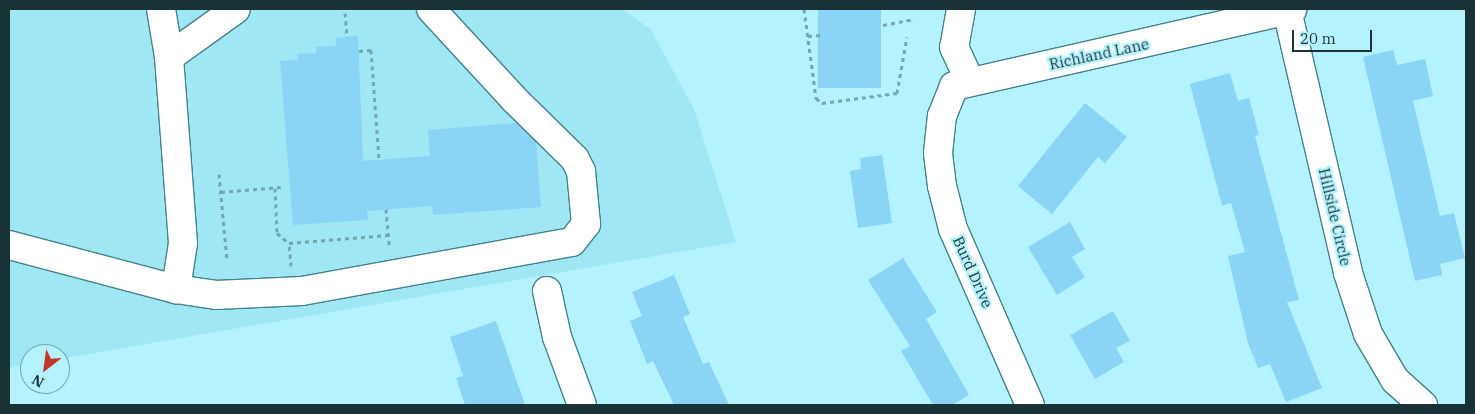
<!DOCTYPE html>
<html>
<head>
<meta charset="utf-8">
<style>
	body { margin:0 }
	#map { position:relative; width:1475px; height:414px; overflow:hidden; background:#b4f3fe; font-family:"IBM Plex Serif",serif }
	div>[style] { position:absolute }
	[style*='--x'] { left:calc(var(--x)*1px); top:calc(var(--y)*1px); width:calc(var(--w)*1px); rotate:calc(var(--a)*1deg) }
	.built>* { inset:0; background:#9fe7f4 }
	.building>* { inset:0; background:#8ad4f6; transform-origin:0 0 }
	.path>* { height:3px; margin-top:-1.5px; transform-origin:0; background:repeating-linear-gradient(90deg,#75a5ad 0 4px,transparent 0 8px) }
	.roads { filter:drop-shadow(1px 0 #44818b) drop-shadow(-1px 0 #44818b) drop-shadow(0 1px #44818b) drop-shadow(0 -1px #44818b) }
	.minor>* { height:28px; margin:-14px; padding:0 14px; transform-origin:14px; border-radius:14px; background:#fff }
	span { translate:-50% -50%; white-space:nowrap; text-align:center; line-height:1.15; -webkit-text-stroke:4.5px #b4f3fe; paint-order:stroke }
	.street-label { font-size:15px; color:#193236 }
	.frame { position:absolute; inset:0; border:10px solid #193236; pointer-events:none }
	.north { position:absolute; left:20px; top:344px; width:50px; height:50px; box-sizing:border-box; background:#b4f3fe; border:1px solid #76a6ae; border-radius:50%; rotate:210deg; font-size:14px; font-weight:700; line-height:20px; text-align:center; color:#193236 }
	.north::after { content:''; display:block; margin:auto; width:18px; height:22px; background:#c23528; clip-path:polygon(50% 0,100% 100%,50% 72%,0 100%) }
	.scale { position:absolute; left:1292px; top:30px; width:80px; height:22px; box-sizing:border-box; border:2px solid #193236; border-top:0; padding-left:6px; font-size:15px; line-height:18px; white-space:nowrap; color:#193236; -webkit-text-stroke:4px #b4f3fe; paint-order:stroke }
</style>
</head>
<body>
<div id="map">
	<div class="built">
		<div style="clip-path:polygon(9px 9px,623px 9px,651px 30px,694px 109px,736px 242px,60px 359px,60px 354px,30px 354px,30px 364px,9px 368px)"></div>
	</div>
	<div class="building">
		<div style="left:818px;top:9px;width:63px;height:79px"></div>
		<div style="clip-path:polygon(358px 36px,363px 161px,430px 156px,428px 130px,517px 123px,536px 142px,541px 207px,433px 215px,432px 206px,367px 211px,368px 220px,293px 225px,280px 61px,298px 60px,297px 54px,316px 53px,316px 47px,336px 46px,336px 38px)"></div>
		<div style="clip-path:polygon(1393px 50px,1397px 65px,1425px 59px,1433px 96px,1413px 101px,1440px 216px,1454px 213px,1465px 258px,1440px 264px,1442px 275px,1415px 281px,1363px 57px)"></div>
		<div style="clip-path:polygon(1230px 73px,1238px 101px,1249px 98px,1259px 135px,1255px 136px,1299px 300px,1287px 302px,1322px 388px,1286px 402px,1270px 364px,1258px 368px,1248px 343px,1228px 256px,1245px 252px,1231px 203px,1222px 206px,1190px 84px)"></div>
		<div style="clip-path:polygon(1085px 103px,1127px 137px,1105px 163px,1098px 157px,1052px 214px,1018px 186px)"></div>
		<div style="clip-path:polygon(882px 155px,892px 223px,858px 228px,850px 171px,861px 169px,860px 158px)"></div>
		<div style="clip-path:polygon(1070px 222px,1085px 249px,1072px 257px,1085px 277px,1057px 295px,1028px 247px)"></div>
		<div style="clip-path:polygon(903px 258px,937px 312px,926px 319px,969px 395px,952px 405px,933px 405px,901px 351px,910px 346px,868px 280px)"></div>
		<div style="clip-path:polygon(674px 275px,690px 314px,683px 317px,703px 364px,709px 362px,729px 405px,674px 405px,653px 361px,647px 364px,630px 321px,642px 316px,632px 292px)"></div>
		<div style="clip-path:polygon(1113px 311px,1130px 341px,1116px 348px,1124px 362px,1095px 379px,1070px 335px)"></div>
		<div style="clip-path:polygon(496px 321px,525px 405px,465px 405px,456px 378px,463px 376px,450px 337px)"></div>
	</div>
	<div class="path">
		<div style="--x:804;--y:9;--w:90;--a:82.3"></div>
		<div style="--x:816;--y:98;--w:8;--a:40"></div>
		<div style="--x:822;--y:103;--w:76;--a:-7.6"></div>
		<div style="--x:897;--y:93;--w:57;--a:-79.9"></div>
		<div style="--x:345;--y:13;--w:24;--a:85"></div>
		<div style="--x:883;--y:25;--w:32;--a:-11"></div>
		<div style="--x:808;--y:36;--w:14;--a:-4"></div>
		<div style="--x:359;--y:51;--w:12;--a:-5"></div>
		<div style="--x:371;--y:50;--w:110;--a:85.8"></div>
		<div style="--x:219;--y:174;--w:86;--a:84.7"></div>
		<div style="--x:275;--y:188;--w:45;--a:87.5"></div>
		<div style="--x:277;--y:233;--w:16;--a:40"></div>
		<div style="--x:221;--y:192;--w:60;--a:-4.8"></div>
		<div style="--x:386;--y:209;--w:38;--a:85"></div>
		<div style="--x:291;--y:266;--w:23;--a:-95"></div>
		<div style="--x:289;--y:243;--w:99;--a:-4.6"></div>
	</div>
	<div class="roads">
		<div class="minor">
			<div style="--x:161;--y:9;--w:49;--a:80.5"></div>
			<div style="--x:169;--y:57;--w:187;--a:85.7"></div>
			<div style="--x:183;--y:243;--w:47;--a:98.7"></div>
			<div style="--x:961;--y:9;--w:39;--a:100"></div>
			<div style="--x:954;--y:47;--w:38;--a:65"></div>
			<div style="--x:1287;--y:10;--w:270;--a:76.9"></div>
			<div style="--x:1348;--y:273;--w:64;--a:71.8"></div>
			<div style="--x:1368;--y:334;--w:53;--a:59.6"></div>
			<div style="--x:1395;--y:380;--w:38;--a:42"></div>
			<div style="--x:169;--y:57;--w:82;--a:-35.6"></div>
			<div style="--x:9;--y:245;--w:173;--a:14.8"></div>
			<div style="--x:176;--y:289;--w:40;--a:8.5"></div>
			<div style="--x:216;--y:295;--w:86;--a:-2.7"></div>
			<div style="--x:302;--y:291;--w:274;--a:-10.3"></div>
			<div style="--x:572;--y:242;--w:23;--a:-52"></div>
			<div style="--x:586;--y:224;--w:53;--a:-95.4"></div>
			<div style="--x:581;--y:171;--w:13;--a:-117"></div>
			<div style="--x:575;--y:159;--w:86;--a:-135.5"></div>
			<div style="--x:514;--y:99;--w:122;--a:-132.7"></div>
			<div style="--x:547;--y:291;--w:47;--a:77.7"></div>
			<div style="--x:557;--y:337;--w:72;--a:69.8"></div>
			<div style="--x:1030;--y:405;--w:192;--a:-113.6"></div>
			<div style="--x:953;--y:229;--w:44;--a:-104.3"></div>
			<div style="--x:942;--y:186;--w:33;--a:-97"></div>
			<div style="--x:938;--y:153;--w:37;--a:-84"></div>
			<div style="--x:942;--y:116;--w:32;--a:-68"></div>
			<div style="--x:954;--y:86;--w:347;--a:-12.8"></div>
		</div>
	</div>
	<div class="street-label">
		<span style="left:1099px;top:54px;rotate:-12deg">Richland Lane</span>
		<span style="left:1335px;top:217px;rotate:77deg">Hillside Circle</span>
		<span style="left:973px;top:272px;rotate:66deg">Burd Drive</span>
	</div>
	<div class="frame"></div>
	<div class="north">N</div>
	<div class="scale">20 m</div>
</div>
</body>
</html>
